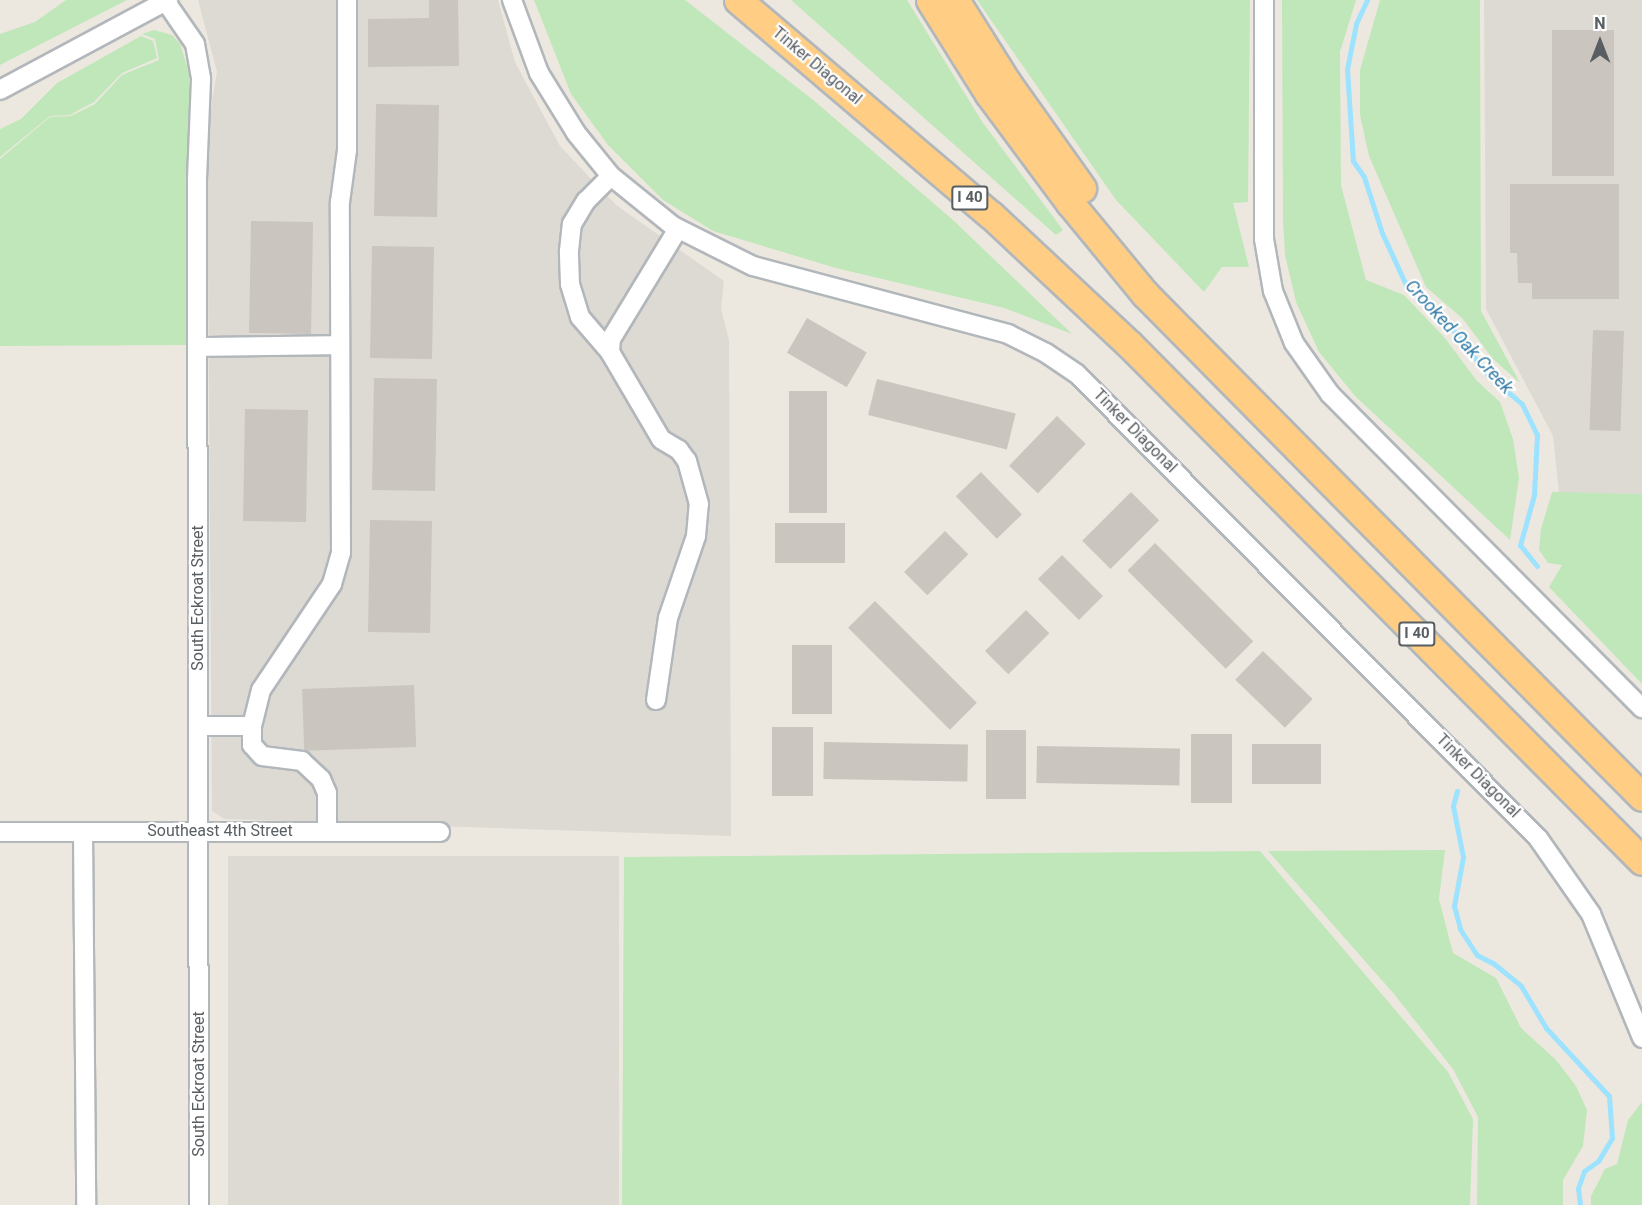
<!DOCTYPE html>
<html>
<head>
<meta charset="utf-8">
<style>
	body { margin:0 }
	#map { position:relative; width:1642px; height:1205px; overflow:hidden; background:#ede8df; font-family:Roboto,sans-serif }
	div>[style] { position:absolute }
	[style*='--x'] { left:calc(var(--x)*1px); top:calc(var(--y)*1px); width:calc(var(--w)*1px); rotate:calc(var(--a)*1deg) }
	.industrial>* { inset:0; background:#dddad4; transform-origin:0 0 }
	.green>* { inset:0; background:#bfe7b9 }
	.stream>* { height:5px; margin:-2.5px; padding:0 2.5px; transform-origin:2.5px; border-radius:2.5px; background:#9de2ff }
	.building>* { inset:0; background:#cac5be; transform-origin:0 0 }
	.roads { filter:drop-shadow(2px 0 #b2b7bb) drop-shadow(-2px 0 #b2b7bb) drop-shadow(0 2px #b2b7bb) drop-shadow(0 -2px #b2b7bb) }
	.minor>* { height:18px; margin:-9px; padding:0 9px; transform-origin:9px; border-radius:9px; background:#fff }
	.highway>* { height:27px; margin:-13.5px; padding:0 13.5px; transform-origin:13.5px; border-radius:13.5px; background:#ffce84 }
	span { translate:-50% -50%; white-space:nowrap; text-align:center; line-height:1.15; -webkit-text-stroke:4.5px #fff; paint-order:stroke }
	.shield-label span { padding:2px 4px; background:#fff; border:2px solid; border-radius:4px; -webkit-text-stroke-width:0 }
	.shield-label { font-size:15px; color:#585e62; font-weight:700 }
	.street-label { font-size:16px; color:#585e62 }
	.water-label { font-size:18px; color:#307aa5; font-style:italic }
	.north { position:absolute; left:1570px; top:12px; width:60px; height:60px; -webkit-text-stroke:4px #fff; paint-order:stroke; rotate:0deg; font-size:16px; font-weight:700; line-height:24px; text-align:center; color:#585e62 }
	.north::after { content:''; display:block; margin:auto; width:21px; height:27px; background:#585e62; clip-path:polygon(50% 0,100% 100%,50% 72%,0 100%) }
</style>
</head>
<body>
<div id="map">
	<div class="industrial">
		<div style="clip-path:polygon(198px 0,498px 0,515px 62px,560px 146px,616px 205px,724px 281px,721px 309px,729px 340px,731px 836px,224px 819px,212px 811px,207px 130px,217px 72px)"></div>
		<div style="clip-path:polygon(1484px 0,1642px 0,1642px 494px,1559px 493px,1553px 436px,1486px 309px)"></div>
		<div style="left:228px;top:856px;width:391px;height:349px"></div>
	</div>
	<div class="green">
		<div style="clip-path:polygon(66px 0,127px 0,0 65px,0 34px,35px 22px)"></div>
		<div style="clip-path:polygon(534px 0,685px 0,812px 99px,953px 220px,1072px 334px,1004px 308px,836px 268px,713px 231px,663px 200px,608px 145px,571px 94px)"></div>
		<div style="clip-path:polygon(791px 0,907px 0,983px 123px,1063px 230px,1056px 235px)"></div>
		<div style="clip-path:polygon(977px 0,1250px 0,1248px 202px,1233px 203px,1249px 267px,1222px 267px,1204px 292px,1116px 200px)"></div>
		<div style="clip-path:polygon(1282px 0,1356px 0,1340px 52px,1341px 185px,1366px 280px,1404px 295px,1445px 338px,1477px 381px,1500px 402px,1513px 439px,1519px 478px,1510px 540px,1355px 396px,1319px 352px,1296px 302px,1285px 255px,1283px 220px)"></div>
		<div style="clip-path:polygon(1380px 0,1480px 0,1481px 311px,1520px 383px,1493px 359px,1463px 319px,1426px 287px,1369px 156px,1360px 115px,1360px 70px)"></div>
		<div style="clip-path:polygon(154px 30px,172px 35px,180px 44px,189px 72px,190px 345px,0 346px,0 159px,50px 117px,71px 116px,95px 104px,122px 75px,159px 60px,155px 39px,142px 34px)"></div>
		<div style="clip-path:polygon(141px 36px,153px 41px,157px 58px,122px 73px,94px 102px,70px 115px,50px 116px,0 157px,0 129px,21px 119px,57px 83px)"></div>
		<div style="clip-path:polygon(1552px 492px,1642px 494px,1642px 684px,1549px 587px,1562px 565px,1548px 563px,1539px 550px,1541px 529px)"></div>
		<div style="clip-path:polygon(1445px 850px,1439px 899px,1453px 953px,1496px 978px,1521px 1028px,1556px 1060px,1576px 1086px,1587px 1110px,1583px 1146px,1563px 1180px,1563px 1205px,1477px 1205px,1478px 1117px,1453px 1069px,1394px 994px,1268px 851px)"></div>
		<div style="clip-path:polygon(1260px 851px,1448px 1072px,1473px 1119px,1470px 1205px,622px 1205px,624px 857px)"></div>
		<div style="clip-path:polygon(1642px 1102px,1642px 1205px,1591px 1205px,1591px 1196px,1605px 1169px,1617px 1164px,1628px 1120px)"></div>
	</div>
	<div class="stream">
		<div style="--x:1367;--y:0;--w:26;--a:115"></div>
		<div style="--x:1356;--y:24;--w:46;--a:101.3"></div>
		<div style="--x:1347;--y:69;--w:92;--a:86.3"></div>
		<div style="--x:1353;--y:161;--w:19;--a:55"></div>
		<div style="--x:1364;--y:177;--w:59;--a:72.2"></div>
		<div style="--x:1382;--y:233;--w:60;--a:65.2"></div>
		<div style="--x:1407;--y:287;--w:50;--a:40.1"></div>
		<div style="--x:1445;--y:319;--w:69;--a:52.6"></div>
		<div style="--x:1487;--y:374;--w:46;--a:40.6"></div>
		<div style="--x:1522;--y:404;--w:34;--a:64"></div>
		<div style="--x:1537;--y:435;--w:60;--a:92.9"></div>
		<div style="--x:1534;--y:495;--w:52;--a:105.6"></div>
		<div style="--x:1520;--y:545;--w:27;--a:51"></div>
		<div style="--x:1457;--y:791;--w:16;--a:105"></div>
		<div style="--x:1453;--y:806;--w:52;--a:78.9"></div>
		<div style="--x:1463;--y:857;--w:50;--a:100.4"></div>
		<div style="--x:1454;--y:906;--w:24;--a:75"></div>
		<div style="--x:1460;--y:929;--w:31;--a:57"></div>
		<div style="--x:1477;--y:955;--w:18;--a:27"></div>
		<div style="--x:1493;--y:963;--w:36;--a:39"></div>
		<div style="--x:1521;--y:986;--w:49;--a:59.2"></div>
		<div style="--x:1546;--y:1028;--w:93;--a:47.2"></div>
		<div style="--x:1609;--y:1096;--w:42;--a:85.9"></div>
		<div style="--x:1612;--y:1138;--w:27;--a:121"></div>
		<div style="--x:1598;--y:1161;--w:17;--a:144"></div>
		<div style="--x:1584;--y:1171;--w:18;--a:109"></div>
		<div style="--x:1578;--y:1188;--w:17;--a:83"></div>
	</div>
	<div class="building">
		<div style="clip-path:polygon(429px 0,458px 0,459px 66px,368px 67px,368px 19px,429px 18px)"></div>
		<div style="left:1552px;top:30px;width:62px;height:146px"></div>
		<div style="left:376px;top:104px;width:63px;height:112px;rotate:1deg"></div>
		<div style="clip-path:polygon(1510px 184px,1619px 184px,1619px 299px,1532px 299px,1532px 283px,1518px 283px,1517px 253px,1510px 253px)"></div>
		<div style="left:251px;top:221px;width:62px;height:112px;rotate:1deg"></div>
		<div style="left:372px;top:246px;width:62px;height:112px;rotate:1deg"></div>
		<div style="left:807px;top:318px;width:69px;height:40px;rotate:30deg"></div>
		<div style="left:1593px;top:330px;width:31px;height:100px;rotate:2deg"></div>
		<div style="left:374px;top:378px;width:63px;height:112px;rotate:1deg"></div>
		<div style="left:877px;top:379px;width:143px;height:37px;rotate:14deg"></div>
		<div style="left:789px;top:391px;width:38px;height:122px"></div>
		<div style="left:245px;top:409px;width:63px;height:112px;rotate:1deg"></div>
		<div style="left:1057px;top:416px;width:40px;height:69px;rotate:44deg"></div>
		<div style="left:981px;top:472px;width:59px;height:35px;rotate:46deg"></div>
		<div style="left:1131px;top:492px;width:40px;height:69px;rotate:45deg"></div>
		<div style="left:370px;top:520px;width:62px;height:112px;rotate:1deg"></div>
		<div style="left:845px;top:523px;width:40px;height:70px;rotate:90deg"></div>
		<div style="left:945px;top:531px;width:33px;height:58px;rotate:45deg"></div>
		<div style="left:1155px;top:543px;width:139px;height:39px;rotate:45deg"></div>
		<div style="left:1062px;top:555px;width:58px;height:34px;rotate:45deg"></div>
		<div style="left:875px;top:601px;width:144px;height:38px;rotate:45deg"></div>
		<div style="left:1026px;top:610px;width:33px;height:58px;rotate:45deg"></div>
		<div style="left:792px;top:645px;width:40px;height:69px"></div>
		<div style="left:1263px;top:651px;width:69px;height:40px;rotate:44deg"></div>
		<div style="left:414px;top:685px;width:62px;height:112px;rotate:88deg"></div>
		<div style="left:772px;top:727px;width:41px;height:69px"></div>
		<div style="left:986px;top:730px;width:40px;height:69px"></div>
		<div style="left:1191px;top:734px;width:41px;height:69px"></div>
		<div style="left:824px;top:742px;width:144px;height:37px;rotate:1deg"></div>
		<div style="left:1252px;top:744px;width:69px;height:40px"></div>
		<div style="left:1037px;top:746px;width:143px;height:37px;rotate:1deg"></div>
	</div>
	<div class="roads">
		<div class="minor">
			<div style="--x:512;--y:0;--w:78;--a:69.7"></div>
			<div style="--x:539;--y:73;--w:70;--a:58.3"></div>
			<div style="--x:576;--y:133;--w:55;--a:50.9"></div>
			<div style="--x:611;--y:176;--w:80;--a:38.9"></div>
			<div style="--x:673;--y:226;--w:89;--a:26.6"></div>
			<div style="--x:753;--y:266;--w:264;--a:14.9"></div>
			<div style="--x:1008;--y:334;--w:42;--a:26.6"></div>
			<div style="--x:1046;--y:353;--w:37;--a:34"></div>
			<div style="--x:1077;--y:374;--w:654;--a:45.19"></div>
			<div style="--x:1538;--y:838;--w:93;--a:55.1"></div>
			<div style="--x:1591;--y:914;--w:134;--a:67.6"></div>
			<div style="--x:1264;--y:0;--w:239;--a:90"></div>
			<div style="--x:1264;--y:239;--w:53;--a:80.2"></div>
			<div style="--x:1273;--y:291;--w:56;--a:68"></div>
			<div style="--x:1294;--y:343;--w:62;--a:54.8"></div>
			<div style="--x:1330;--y:394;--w:443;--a:45.2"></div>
			<div style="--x:166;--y:2;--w:51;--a:55.4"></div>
			<div style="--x:195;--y:44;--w:36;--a:80"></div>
			<div style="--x:201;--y:79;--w:100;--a:92.3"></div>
			<div style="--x:197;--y:179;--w:1026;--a:89.89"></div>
			<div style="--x:0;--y:90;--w:191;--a:-28.2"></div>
			<div style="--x:197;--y:347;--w:143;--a:-0.8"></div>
			<div style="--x:610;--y:352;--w:46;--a:-130.6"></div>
			<div style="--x:580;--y:317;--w:34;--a:-107"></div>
			<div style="--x:570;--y:284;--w:33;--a:-92"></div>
			<div style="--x:569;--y:251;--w:27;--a:-84"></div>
			<div style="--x:572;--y:224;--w:27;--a:-59"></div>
			<div style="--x:586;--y:201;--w:35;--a:-45"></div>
			<div style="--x:656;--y:700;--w:83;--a:-81.7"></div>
			<div style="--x:668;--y:618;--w:87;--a:-71.1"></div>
			<div style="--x:696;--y:536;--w:32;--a:-85"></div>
			<div style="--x:699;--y:504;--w:45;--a:-105.6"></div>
			<div style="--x:687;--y:461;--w:14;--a:-126"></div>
			<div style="--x:679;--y:450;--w:21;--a:-149"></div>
			<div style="--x:661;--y:439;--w:101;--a:-120.4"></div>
			<div style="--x:610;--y:352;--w:13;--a:-86"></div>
			<div style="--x:611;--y:339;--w:129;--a:-58.7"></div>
			<div style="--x:198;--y:726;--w:54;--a:0"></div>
			<div style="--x:327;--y:831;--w:38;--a:-90"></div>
			<div style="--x:327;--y:793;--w:15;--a:-113"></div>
			<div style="--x:321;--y:779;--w:26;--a:-137"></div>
			<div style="--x:302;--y:761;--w:40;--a:-172.9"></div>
			<div style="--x:262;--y:756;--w:15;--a:-132"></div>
			<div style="--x:252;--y:745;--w:19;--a:-90"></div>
			<div style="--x:252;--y:726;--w:37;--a:-76"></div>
			<div style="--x:261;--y:690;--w:128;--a:-56.2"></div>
			<div style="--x:332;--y:584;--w:32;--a:-74"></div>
			<div style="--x:341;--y:553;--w:351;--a:-90.2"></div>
			<div style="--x:340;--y:202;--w:52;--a:-82.3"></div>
			<div style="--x:347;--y:150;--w:150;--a:-90"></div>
			<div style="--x:0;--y:832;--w:440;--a:0"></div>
			<div style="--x:83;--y:832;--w:373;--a:89.5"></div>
		</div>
		<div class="highway">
			<div style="--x:738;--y:0;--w:332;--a:40.4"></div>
			<div style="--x:991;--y:215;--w:189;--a:43.1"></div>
			<div style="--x:1129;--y:344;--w:728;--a:45.22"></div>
			<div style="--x:930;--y:0;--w:111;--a:57.9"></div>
			<div style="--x:989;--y:94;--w:136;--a:53.4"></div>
			<div style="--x:1070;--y:203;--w:118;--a:50.5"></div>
			<div style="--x:1145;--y:294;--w:707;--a:45.34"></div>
			<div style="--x:955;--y:0;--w:99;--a:57.8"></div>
			<div style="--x:1008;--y:84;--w:128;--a:54.6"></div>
		</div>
	</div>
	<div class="shield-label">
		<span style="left:970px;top:198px">I 40</span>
		<span style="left:1417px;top:634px">I 40</span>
	</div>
	<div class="street-label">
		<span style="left:817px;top:66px;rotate:40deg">Tinker Diagonal</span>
		<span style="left:1135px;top:431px;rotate:45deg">Tinker Diagonal</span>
		<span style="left:198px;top:598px;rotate:-90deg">South Eckroat Street</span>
		<span style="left:1478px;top:776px;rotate:45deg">Tinker Diagonal</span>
		<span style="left:220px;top:831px">Southeast 4th Street</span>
		<span style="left:199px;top:1084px;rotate:-90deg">South Eckroat Street</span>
	</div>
	<div class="water-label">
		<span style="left:1459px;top:337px;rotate:47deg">Crooked Oak Creek</span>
	</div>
	<div class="north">N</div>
</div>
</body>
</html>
